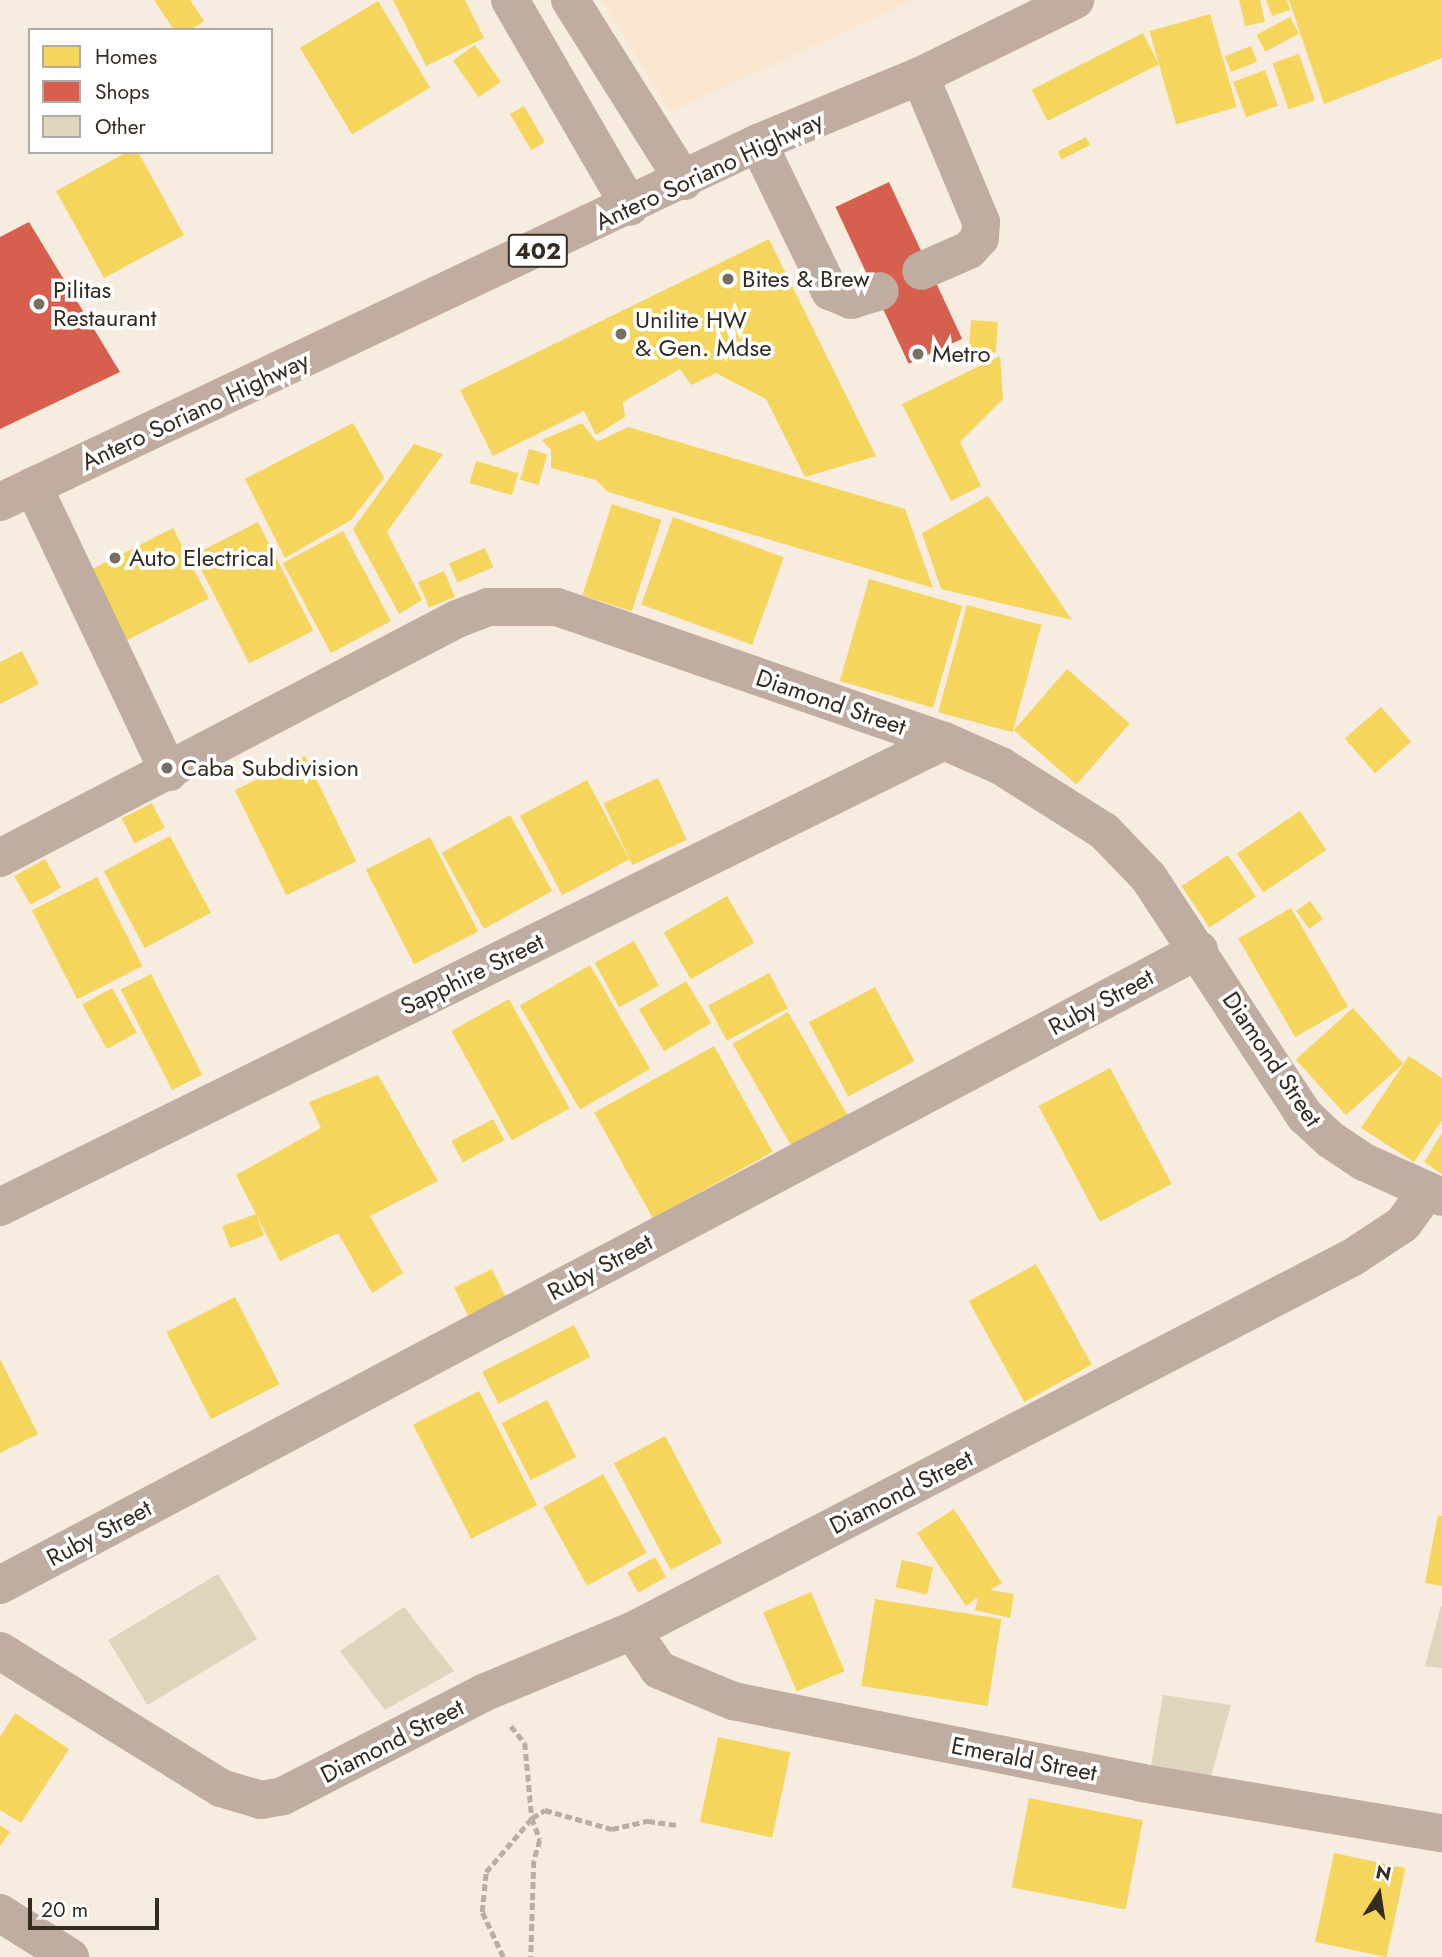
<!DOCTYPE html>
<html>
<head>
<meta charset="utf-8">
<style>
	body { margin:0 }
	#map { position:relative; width:1442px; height:1957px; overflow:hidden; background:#f6ece0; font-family:Jost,sans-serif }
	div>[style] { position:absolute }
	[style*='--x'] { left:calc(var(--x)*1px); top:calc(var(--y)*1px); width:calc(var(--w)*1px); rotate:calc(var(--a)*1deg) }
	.built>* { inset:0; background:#fae6ce }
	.homes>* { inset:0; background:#f6d55c; transform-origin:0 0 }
	.shops>* { inset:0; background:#d6604d; transform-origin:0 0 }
	.building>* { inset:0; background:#dfd5bd; transform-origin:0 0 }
	.path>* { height:4.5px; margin-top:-2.25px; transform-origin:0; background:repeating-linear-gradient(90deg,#baada3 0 7px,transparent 0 10.5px) }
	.minor>* { height:38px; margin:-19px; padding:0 19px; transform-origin:19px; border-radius:19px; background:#c0ada1 }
	.major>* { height:38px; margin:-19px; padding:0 19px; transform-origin:19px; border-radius:19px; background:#c0ad9f }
	.dots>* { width:19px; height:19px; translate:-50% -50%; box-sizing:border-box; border:4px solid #fff; border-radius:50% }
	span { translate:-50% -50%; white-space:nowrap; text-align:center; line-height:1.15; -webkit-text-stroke:7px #fff; paint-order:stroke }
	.shield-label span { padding:2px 5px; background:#fff; border:2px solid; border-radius:5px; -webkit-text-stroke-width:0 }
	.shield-label { font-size:23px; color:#342b21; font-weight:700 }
	.street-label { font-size:24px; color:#342b21 }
	.poi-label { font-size:24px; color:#342b21 }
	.left { translate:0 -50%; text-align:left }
	.legend { position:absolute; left:28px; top:28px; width:245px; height:126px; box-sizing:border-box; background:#fff; border:2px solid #aeaaa6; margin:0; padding:9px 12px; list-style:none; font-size:21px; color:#342b21 }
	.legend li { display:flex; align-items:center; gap:14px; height:35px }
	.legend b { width:35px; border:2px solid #aeaaa6 }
	.north { position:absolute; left:1344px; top:1859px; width:70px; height:70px; -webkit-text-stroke:5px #fff; paint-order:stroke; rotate:12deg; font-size:19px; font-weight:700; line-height:28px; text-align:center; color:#342b21 }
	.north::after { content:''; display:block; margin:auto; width:24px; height:32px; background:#342b21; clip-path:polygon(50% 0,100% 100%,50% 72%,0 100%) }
	.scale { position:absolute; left:28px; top:1898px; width:131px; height:32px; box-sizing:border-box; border:4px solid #342b21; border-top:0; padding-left:9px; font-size:21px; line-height:24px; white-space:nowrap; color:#342b21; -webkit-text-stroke:5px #fff; paint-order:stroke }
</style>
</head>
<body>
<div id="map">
	<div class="built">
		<div style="clip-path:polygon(602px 0,914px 0,670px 112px)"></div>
	</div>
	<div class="homes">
		<div style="clip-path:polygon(154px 0,190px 0,204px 21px,191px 30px,174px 30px)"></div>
		<div style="clip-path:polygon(393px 0,465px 0,484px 38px,426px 66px)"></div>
		<div style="clip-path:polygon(1239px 0,1260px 0,1265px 22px,1245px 26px)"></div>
		<div style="clip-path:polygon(1266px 0,1287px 0,1290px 10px,1272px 16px)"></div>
		<div style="clip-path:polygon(1289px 0,1442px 0,1442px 58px,1324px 104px)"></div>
		<div style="left:378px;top:1px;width:101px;height:91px;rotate:59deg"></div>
		<div style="left:1210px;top:14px;width:97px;height:63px;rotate:74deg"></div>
		<div style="left:1290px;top:17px;width:19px;height:38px;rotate:62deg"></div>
		<div style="left:1143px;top:33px;width:35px;height:125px;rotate:63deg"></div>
		<div style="left:475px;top:45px;width:45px;height:27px;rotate:55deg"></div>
		<div style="left:1251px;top:46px;width:17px;height:28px;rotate:69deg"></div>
		<div style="left:1299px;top:54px;width:49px;height:28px;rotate:71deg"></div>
		<div style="left:1265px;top:70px;width:38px;height:34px;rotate:70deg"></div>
		<div style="left:524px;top:106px;width:42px;height:16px;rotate:60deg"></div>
		<div style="left:1086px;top:137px;width:9px;height:32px;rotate:63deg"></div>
		<div style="clip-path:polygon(127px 152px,138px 152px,184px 235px,104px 278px,56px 191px)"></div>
		<div style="clip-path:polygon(769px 239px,876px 456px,805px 477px,766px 399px,716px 373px,691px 385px,680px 369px,623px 402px,625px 417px,596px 435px,584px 411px,493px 456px,460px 390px)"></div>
		<div style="left:971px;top:320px;width:27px;height:31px;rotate:4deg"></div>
		<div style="clip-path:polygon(1000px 356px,1003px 399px,960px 442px,981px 486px,951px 501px,902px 404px)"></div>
		<div style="clip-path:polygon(353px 423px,384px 478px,351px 520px,285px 558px,245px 479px)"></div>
		<div style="clip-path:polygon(582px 423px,597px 442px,628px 427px,905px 509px,933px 588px,608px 492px,596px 480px,551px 468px,551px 450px,542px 440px)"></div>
		<div style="clip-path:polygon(414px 444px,443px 454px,387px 532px,422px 600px,399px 614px,353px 529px)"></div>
		<div style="left:529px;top:449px;width:19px;height:32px;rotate:16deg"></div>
		<div style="left:476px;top:461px;width:44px;height:23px;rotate:16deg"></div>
		<div style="clip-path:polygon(988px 496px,1072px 620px,941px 589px,922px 533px)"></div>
		<div style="left:612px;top:504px;width:52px;height:96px;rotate:18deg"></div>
		<div style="left:673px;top:517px;width:118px;height:93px;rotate:20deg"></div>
		<div style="left:258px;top:522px;width:122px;height:72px;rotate:63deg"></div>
		<div style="left:173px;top:528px;width:79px;height:96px;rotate:63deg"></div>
		<div style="left:343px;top:531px;width:102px;height:68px;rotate:62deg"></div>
		<div style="left:485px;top:548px;width:21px;height:39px;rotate:67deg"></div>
		<div style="left:444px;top:571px;width:28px;height:28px;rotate:67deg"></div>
		<div style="left:869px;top:579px;width:97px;height:106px;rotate:16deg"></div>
		<div style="left:967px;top:605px;width:77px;height:111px;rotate:15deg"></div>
		<div style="clip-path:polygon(22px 651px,39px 684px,0 704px,0 662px)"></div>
		<div style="left:1067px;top:669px;width:83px;height:81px;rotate:41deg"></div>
		<div style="left:1381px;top:707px;width:46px;height:48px;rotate:49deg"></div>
		<div style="left:305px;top:756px;width:117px;height:78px;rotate:64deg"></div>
		<div style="left:658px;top:778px;width:68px;height:60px;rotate:65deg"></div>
		<div style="left:587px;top:780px;width:90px;height:76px;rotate:62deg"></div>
		<div style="left:152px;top:803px;width:28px;height:34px;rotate:63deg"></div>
		<div style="left:1300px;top:811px;width:47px;height:76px;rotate:56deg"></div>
		<div style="left:510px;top:815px;width:87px;height:78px;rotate:61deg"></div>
		<div style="left:170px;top:836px;width:87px;height:75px;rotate:62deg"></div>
		<div style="left:430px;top:837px;width:106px;height:72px;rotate:63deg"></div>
		<div style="left:1228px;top:855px;width:50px;height:56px;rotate:56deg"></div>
		<div style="left:45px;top:859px;width:33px;height:35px;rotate:61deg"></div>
		<div style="left:97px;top:877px;width:100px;height:73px;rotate:63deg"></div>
		<div style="left:727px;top:896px;width:54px;height:73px;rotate:60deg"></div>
		<div style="left:1310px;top:901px;width:22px;height:17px;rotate:54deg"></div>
		<div style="left:1291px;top:908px;width:114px;height:61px;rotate:60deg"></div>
		<div style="left:634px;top:941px;width:51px;height:45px;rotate:61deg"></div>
		<div style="left:590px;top:965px;width:120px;height:81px;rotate:60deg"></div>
		<div style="left:769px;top:973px;width:40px;height:69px;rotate:62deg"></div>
		<div style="left:151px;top:974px;width:113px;height:34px;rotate:63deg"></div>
		<div style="left:686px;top:981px;width:49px;height:55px;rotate:59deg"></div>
		<div style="left:875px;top:987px;width:84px;height:75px;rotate:62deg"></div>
		<div style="left:112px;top:988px;width:51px;height:34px;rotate:61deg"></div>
		<div style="left:509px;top:999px;width:125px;height:66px;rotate:61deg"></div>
		<div style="left:1353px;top:1008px;width:75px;height:77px;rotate:48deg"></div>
		<div style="left:788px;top:1012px;width:120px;height:64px;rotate:60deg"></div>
		<div style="left:714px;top:1046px;width:121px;height:137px;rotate:61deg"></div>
		<div style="clip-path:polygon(1409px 1056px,1442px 1078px,1442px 1120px,1414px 1162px,1361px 1128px)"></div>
		<div style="left:1110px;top:1068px;width:131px;height:81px;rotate:62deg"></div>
		<div style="clip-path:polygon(378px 1075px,438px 1181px,370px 1216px,403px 1273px,372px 1293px,338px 1233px,280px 1261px,236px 1175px,321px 1128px,309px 1102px)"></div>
		<div style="left:493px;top:1119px;width:24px;height:47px;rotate:62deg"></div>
		<div style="clip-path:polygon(1442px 1133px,1442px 1174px,1424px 1162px)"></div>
		<div style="left:256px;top:1214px;width:23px;height:36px;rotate:70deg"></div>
		<div style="left:1036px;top:1264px;width:115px;height:77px;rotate:61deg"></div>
		<div style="left:492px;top:1269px;width:32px;height:42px;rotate:64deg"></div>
		<div style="left:235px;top:1297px;width:98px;height:77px;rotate:63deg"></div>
		<div style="left:574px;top:1325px;width:36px;height:103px;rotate:63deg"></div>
		<div style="clip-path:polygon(0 1359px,38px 1434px,0 1453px)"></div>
		<div style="left:479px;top:1391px;width:128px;height:74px;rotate:63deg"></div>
		<div style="left:547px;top:1400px;width:64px;height:51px;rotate:63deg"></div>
		<div style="left:665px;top:1436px;width:121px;height:58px;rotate:62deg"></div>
		<div style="left:603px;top:1474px;width:90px;height:68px;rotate:61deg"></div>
		<div style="clip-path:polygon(954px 1509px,1002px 1583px,990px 1590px,1014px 1594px,1010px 1618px,975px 1610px,978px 1597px,966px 1606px,917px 1533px)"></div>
		<div style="clip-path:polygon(1438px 1515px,1442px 1516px,1442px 1586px,1425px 1583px)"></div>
		<div style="left:655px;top:1557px;width:23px;height:32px;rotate:61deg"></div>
		<div style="left:902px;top:1560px;width:32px;height:28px;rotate:13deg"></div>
		<div style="left:811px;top:1592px;width:86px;height:52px;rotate:67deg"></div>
		<div style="left:875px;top:1599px;width:128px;height:88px;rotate:9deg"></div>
		<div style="clip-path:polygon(15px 1713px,69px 1749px,21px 1823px,0 1810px,0 1737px)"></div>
		<div style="left:718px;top:1737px;width:74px;height:87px;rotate:12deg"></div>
		<div style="left:1029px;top:1798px;width:116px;height:91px;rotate:11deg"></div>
		<div style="clip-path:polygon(0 1825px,10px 1832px,0 1846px)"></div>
		<div style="left:1334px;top:1853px;width:73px;height:91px;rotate:12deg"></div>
	</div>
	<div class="shops">
		<div style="left:889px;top:182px;width:173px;height:59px;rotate:65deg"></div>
		<div style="clip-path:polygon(29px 222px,120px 372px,0 429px,0 237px)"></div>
	</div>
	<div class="building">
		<div style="left:218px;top:1574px;width:76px;height:128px;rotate:59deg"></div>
		<div style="clip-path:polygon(1441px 1606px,1442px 1606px,1442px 1668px,1425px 1666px)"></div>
		<div style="clip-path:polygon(404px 1607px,454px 1671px,385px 1710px,340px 1651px)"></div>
		<div style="clip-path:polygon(1163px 1695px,1231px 1705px,1210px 1780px,1149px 1777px)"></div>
	</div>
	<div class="path">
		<div style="--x:511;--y:1726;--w:22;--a:51"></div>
		<div style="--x:525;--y:1743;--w:75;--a:84.7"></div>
		<div style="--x:532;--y:1818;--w:23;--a:70"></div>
		<div style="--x:540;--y:1840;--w:22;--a:106"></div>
		<div style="--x:534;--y:1861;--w:96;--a:91.8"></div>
		<div style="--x:503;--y:1957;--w:50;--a:-115"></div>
		<div style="--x:482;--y:1912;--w:40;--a:-84.3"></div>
		<div style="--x:486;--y:1872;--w:71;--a:-49.6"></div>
		<div style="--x:532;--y:1818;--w:15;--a:-32"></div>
		<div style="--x:545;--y:1810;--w:70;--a:15.8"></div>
		<div style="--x:612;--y:1829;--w:37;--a:-13"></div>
		<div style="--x:648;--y:1821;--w:29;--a:8"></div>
	</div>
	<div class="minor">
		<div style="--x:510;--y:0;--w:239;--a:59.9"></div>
		<div style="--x:570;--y:0;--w:214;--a:57.8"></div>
		<div style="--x:920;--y:76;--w:158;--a:67.3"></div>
		<div style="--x:981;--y:222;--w:16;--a:94"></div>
		<div style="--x:980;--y:238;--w:16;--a:133"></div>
		<div style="--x:969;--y:250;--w:52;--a:156.4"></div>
		<div style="--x:758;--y:143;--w:165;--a:64.1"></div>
		<div style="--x:830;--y:291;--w:23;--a:23"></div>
		<div style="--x:851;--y:300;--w:30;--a:-17"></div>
		<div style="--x:33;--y:486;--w:317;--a:64.6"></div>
		<div style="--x:0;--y:858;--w:516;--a:-27.61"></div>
		<div style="--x:457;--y:619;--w:33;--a:-21"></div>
		<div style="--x:488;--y:607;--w:69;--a:0"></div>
		<div style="--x:557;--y:607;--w:410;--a:19.1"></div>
		<div style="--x:944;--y:741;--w:62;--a:23.7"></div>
		<div style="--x:1001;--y:766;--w:122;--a:32.3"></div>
		<div style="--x:1104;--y:831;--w:65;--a:46.2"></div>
		<div style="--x:1149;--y:878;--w:285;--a:56.8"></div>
		<div style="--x:1305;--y:1116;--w:35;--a:43"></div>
		<div style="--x:1331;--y:1140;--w:40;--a:34"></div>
		<div style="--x:1364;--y:1162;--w:85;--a:24.2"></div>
		<div style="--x:0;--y:1207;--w:1053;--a:-26.27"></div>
		<div style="--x:0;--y:1585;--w:1357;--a:-27.91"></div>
		<div style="--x:632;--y:1631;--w:47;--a:55.3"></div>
		<div style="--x:659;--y:1670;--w:80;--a:22.7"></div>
		<div style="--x:733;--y:1701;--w:417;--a:11.3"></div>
		<div style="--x:1142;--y:1783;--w:304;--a:9.5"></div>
		<div style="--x:0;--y:1651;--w:260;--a:31.8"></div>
		<div style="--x:221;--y:1788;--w:42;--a:16.7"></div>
		<div style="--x:261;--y:1800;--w:22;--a:-10"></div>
		<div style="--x:283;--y:1796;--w:225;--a:-27.2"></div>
		<div style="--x:483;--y:1693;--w:161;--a:-22.6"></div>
		<div style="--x:632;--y:1631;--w:812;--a:-27.42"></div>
		<div style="--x:1353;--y:1257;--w:60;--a:-33.4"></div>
		<div style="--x:1403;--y:1224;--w:39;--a:-54"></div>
		<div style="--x:0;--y:1913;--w:83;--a:32.2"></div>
	</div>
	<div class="major">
		<div style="--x:0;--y:502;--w:839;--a:-25.34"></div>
		<div style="--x:758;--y:143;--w:175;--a:-22.5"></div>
		<div style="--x:920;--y:76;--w:173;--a:-26.1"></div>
	</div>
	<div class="dots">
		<div style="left:728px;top:279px;background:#786f64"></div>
		<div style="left:39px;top:304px;background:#786f64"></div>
		<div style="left:621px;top:334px;background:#786f64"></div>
		<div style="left:918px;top:354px;background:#786f64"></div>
		<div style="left:115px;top:558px;background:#786f64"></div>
		<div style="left:167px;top:768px;background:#786f64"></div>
	</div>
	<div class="shield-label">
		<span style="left:538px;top:251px">402</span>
	</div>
	<div class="street-label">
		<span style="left:709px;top:171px;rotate:-25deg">Antero Soriano Highway</span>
		<span style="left:195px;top:411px;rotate:-25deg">Antero Soriano Highway</span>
		<span style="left:831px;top:702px;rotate:19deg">Diamond Street</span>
		<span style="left:472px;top:974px;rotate:-26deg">Sapphire Street</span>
		<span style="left:1101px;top:1002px;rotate:-28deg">Ruby Street</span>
		<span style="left:1272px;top:1059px;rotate:56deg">Diamond Street</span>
		<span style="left:600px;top:1267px;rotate:-28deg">Ruby Street</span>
		<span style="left:901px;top:1492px;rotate:-27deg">Diamond Street</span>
		<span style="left:99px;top:1533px;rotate:-28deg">Ruby Street</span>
		<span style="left:392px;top:1741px;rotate:-27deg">Diamond Street</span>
		<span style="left:1024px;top:1759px;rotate:11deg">Emerald Street</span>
	</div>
	<div class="poi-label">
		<span class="left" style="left:742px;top:279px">Bites &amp; Brew</span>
		<span class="left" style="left:53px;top:304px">Pilitas<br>Restaurant</span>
		<span class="left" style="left:635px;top:334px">Unilite HW<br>&amp; Gen. Mdse</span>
		<span class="left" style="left:932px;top:354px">Metro</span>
		<span class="left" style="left:129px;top:558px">Auto Electrical</span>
		<span class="left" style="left:181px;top:768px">Caba Subdivision</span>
	</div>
	<ul class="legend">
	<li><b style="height:19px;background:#f6d55c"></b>Homes</li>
	<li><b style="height:19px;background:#d6604d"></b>Shops</li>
	<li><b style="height:19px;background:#dfd5bd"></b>Other</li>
	</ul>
	<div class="north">N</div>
	<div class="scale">20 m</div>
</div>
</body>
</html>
